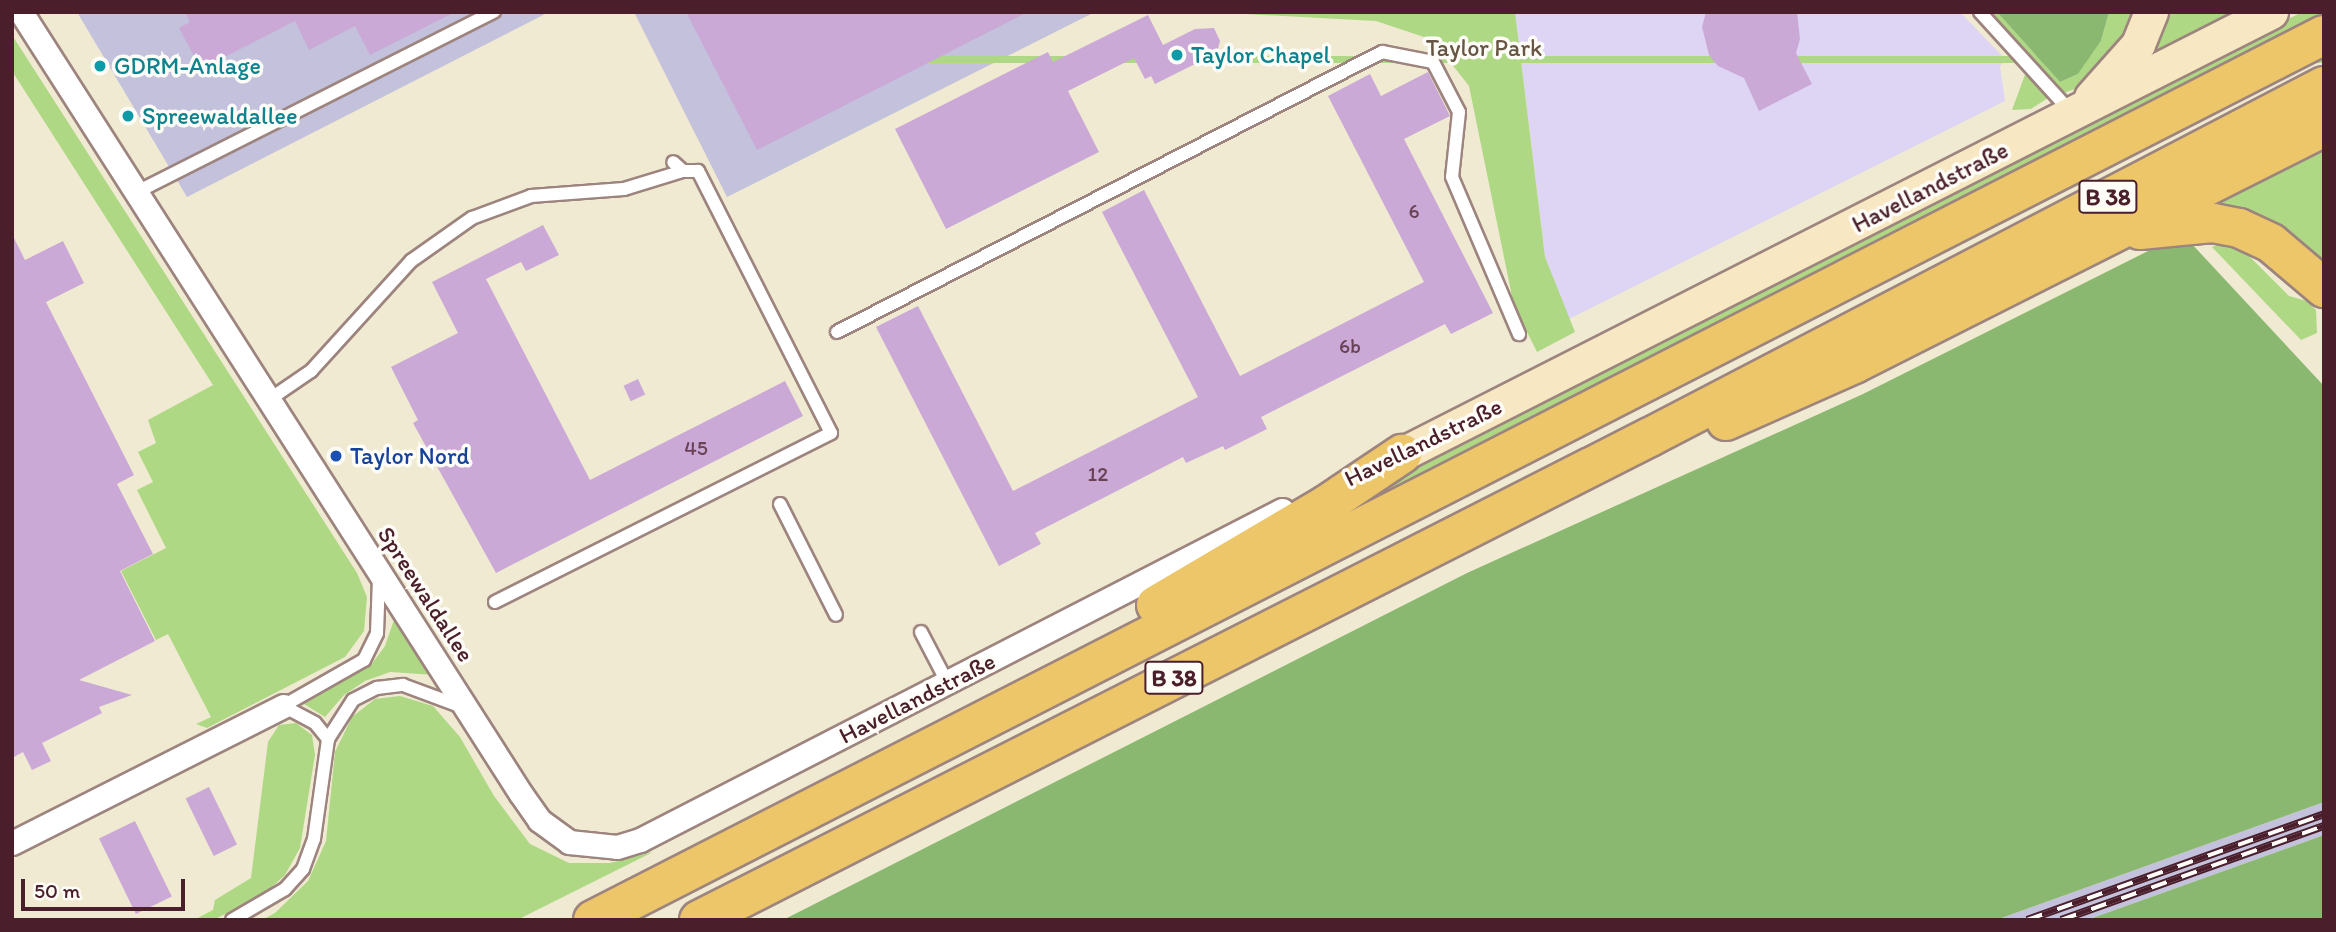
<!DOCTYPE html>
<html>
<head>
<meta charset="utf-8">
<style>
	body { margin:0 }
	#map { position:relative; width:2336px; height:932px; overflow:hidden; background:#f0ead2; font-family:Itim,sans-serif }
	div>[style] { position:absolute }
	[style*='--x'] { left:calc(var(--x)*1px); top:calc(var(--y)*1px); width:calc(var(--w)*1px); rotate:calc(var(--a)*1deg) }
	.built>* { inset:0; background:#ded5f5 }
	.industrial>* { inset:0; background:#c3c1db }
	.green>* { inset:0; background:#aed883; transform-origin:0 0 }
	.forest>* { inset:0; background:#8ab871 }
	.building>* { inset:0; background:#caa9d7; transform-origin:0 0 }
	.roads { filter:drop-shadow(2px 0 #9d847e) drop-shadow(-2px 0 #9d847e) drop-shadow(0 2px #9d847e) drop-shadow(0 -2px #9d847e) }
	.service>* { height:12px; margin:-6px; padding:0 6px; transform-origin:6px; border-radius:6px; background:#fff }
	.minor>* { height:23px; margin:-11.5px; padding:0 11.5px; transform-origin:11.5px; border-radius:11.5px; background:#fff }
	.secondary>* { height:33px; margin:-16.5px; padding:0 16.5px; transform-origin:16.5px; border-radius:16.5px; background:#f7e8c3 }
	.trunk>* { height:38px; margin:-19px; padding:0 19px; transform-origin:19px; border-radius:19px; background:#ecc669 }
	.rail>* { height:8px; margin-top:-4px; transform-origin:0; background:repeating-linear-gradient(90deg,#fdfcf7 0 16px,#4a1f2b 0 32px); box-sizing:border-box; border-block:2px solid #4a1f2b }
	.dots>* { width:19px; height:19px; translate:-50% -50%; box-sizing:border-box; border:4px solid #fdfcf7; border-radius:50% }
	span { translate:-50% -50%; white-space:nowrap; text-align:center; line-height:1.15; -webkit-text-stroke:7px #fdfcf7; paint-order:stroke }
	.number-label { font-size:21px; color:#6a4256 }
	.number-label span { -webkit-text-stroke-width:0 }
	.shield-label span { padding:2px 5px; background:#fdfcf7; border:2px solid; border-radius:5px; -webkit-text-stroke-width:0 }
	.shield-label { font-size:23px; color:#4a1f2b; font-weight:700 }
	.park-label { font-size:24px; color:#685645 }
	.culture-label { font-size:24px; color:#0d838f }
	.left { translate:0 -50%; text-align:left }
	.street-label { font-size:24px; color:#4a1f2b }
	.transit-label { font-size:24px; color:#164399 }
	.frame { position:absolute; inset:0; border:14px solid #4a1f2b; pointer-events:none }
	.scale { position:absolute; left:21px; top:879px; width:164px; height:32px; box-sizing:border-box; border:4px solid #4a1f2b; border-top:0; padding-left:9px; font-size:21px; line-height:24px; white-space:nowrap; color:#4a1f2b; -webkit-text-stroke:5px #fdfcf7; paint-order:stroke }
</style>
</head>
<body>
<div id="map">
	<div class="built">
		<div style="clip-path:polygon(1515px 12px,1960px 12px,2006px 60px,2000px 66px,2005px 101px,1569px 319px,1545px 257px)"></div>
	</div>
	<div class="industrial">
		<div style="clip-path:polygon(77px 12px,549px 12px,187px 197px)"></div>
		<div style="clip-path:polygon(634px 12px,1095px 12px,727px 197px)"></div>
		<div style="clip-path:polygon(2324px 802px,2324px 835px,2087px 920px,1996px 920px)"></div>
	</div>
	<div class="green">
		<div style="clip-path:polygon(1209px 12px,1515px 12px,1545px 257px,1575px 332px,1537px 352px,1514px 306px,1469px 86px,1433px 40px,1376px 21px)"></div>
		<div style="clip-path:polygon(1987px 12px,1997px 12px,2060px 82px,2078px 74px,2101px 41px,2109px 12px,2243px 12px,2141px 65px,2061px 94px)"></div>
		<div style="clip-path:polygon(2302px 12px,2324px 12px,1334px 519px,1376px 485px)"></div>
		<div style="clip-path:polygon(12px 35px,357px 573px,367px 597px,364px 631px,345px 657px,207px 728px,196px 724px,211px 717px,168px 634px,156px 640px,121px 571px,166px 548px,137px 490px,153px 482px,138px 452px,156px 443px,148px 420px,213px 385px,12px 71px)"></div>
		<div style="left:2324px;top:56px;width:7px;height:1602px;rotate:90deg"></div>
		<div style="clip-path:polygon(2026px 72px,2049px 94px,2048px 98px,2031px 109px,2012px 110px)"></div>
		<div style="clip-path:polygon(2324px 135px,2324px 275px,2183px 208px)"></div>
		<div style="clip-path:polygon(2225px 242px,2245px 252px,2289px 296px,2307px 301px,2316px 310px,2317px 333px,2301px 340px,2212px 247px)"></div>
		<div style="clip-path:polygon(396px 614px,435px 675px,390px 672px,365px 681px,344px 695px,325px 717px,304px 704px,371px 665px,385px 646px)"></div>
		<div style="clip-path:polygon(400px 696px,433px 706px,460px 737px,494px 796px,530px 844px,569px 863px,610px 863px,653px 852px,517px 920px,262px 920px,275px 913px,308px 881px,326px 841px,335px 752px,352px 717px,375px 699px)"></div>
		<div style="clip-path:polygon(296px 723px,312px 735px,315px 755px,300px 848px,285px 875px,263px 895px,213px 920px,194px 920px,213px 910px,215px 900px,251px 878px,268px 742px,279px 725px)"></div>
	</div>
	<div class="forest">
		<div style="clip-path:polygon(1997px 12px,2109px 12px,2101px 41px,2078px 74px,2060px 82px)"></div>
		<div style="clip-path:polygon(2178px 236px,2190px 242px,2324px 386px,2324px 802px,1996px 920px,783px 920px,1467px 573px,1863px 394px)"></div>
		<div style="clip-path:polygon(2324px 835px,2324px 920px,2087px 920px)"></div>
	</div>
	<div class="building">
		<div style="clip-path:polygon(185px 12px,455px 12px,370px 55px,355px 26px,309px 50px,295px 21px,201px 69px,179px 28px,190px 22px)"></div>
		<div style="clip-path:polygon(686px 12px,1028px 12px,757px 150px)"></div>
		<div style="clip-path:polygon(1706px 12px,1797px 12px,1800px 39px,1796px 53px,1812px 84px,1759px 111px,1744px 78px,1718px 66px,1709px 55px,1702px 27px)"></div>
		<div style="clip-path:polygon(1148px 15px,1163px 45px,1195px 29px,1214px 28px,1220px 41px,1217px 53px,1155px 84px,1151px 76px,1145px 79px,1134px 58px,1068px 91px,1099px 152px,946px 229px,895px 129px,1048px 52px,1053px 62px)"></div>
		<div style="clip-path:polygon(1428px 72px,1450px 116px,1404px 139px,1493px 313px,1451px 334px,1445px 324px,1261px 417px,1267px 429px,1225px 450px,1223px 446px,1186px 463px,1183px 457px,1035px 533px,1041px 544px,999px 566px,876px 327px,918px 306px,1013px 491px,1198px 397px,1102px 212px,1144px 190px,1240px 376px,1424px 282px,1328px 96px,1370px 74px,1381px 96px)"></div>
		<div style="clip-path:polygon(543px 225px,559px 255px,526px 271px,521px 262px,486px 279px,590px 480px,785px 381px,803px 416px,496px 573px,413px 423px,418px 420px,391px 367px,458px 333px,432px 282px)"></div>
		<div style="clip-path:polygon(12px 234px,25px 260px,63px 241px,84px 283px,46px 302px,134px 475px,117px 484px,153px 554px,120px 571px,155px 641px,79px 680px,132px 695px,99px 707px,102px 713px,42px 743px,51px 761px,32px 770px,23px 752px,12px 758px)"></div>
		<div style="left:638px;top:379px;width:17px;height:16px;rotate:65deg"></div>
		<div style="left:209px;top:787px;width:64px;height:26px;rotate:64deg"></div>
		<div style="left:135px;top:821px;width:84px;height:40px;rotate:64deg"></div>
	</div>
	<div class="roads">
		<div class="service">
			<div style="--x:1980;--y:12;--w:135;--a:47.7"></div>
			<div style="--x:137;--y:192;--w:400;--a:-26.8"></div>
			<div style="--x:837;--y:332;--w:613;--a:-27.19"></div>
			<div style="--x:1382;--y:52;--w:52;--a:11.1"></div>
			<div style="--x:1433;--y:62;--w:56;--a:62.5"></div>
			<div style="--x:1459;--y:112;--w:65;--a:96.1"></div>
			<div style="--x:1452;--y:177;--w:171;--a:66.9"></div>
			<div style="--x:270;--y:399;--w:50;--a:-34.3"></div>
			<div style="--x:311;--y:371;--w:149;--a:-47.7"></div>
			<div style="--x:411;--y:261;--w:75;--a:-35.2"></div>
			<div style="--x:472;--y:218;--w:63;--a:-20.4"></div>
			<div style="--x:531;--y:196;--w:93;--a:-4.3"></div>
			<div style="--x:624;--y:189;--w:62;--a:-17"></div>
			<div style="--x:780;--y:504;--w:124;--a:63.2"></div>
			<div style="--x:495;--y:602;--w:376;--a:-26.7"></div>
			<div style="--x:831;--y:433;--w:294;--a:-116.9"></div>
			<div style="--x:698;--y:171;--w:15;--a:180"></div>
			<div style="--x:683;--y:171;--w:13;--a:-138"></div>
			<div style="--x:921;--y:632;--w:56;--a:62.5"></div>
			<div style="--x:283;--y:706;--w:93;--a:-29.6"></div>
			<div style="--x:364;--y:660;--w:30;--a:-64"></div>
			<div style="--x:377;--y:633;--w:55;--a:-87.9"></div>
			<div style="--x:283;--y:706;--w:36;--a:28"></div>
			<div style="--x:315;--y:723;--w:21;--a:51"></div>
			<div style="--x:232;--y:920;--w:61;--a:-30.3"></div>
			<div style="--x:285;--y:889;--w:27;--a:-48"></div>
			<div style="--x:303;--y:869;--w:32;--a:-70"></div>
			<div style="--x:314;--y:839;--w:101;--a:-82"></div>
			<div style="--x:328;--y:739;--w:46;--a:-57.3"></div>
			<div style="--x:353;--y:700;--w:27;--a:-27"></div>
			<div style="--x:377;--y:688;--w:26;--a:-7"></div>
			<div style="--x:403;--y:685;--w:63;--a:20.4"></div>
		</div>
		<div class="minor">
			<div style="--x:21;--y:12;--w:928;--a:57.41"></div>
			<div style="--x:521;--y:794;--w:32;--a:55"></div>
			<div style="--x:539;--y:820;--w:37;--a:36"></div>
			<div style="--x:569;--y:842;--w:48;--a:5.9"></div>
			<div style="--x:617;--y:847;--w:24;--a:-17"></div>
			<div style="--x:640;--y:840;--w:722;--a:-27.2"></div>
			<div style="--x:12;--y:843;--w:304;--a:-26.8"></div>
		</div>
		<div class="secondary">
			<div style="--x:2091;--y:97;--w:71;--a:-48.4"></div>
			<div style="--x:2138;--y:44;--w:35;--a:-68"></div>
			<div style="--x:1402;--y:454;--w:975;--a:-26.96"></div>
		</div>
		<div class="trunk">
			<div style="--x:2140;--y:230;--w:73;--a:-5.5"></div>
			<div style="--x:2213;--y:223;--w:26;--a:11"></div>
			<div style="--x:2239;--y:228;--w:35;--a:25"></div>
			<div style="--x:2271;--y:243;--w:70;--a:40.3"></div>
			<div style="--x:1726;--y:421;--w:140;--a:-24"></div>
			<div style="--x:1854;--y:364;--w:526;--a:-26.76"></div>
			<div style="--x:1156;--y:605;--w:197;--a:-30.5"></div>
			<div style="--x:1326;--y:505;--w:92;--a:-33.9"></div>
			<div style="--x:593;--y:920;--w:1944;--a:-27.08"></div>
			<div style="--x:699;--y:920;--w:1067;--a:-26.93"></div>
			<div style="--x:1650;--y:437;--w:760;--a:-27.51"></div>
		</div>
	</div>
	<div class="rail">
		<div style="--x:2027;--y:920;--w:315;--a:-19.6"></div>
		<div style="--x:2061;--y:920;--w:279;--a:-19.7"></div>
	</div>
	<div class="dots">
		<div style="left:1177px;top:55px;background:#0f9aa8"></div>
		<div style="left:100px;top:66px;background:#0f9aa8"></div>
		<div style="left:128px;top:116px;background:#0f9aa8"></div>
		<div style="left:336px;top:456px;background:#1a4fb4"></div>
	</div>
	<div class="number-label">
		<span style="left:1414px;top:211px">6</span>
		<span style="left:1350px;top:346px">6b</span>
		<span style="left:696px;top:448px">45</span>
		<span style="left:1098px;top:474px">12</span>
	</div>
	<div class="shield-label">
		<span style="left:2108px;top:197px">B 38</span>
		<span style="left:1174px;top:678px">B 38</span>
	</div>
	<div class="park-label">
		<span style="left:1484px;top:48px">Taylor Park</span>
	</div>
	<div class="culture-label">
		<span class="left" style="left:1191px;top:55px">Taylor Chapel</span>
		<span class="left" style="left:114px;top:66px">GDRM-Anlage</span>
		<span class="left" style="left:142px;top:116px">Spreewaldallee</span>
	</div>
	<div class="street-label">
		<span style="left:1930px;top:187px;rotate:-27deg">Havellandstraße</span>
		<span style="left:1423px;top:442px;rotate:-26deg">Havellandstraße</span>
		<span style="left:426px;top:594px;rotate:57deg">Spreewaldallee</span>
		<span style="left:917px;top:698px;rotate:-27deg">Havellandstraße</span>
	</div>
	<div class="transit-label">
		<span class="left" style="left:350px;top:456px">Taylor Nord</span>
	</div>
	<div class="frame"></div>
	<div class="scale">50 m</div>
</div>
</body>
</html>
